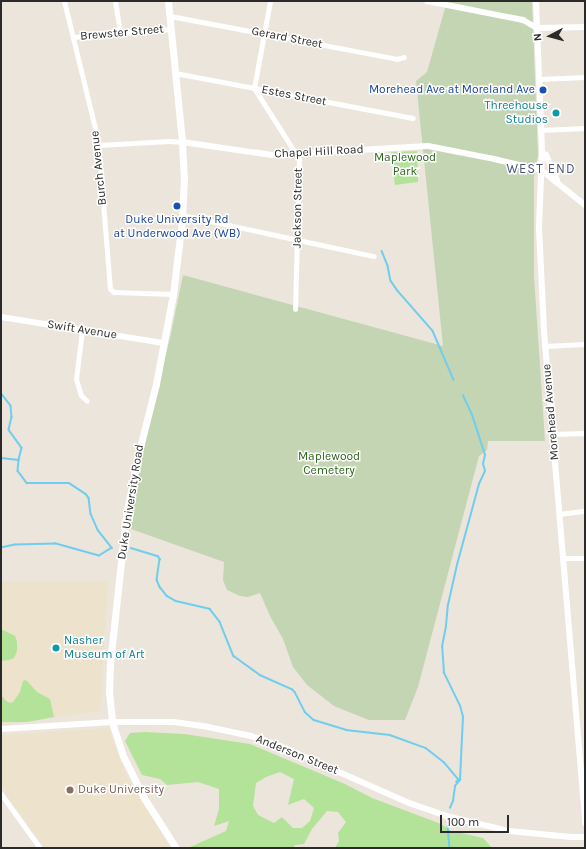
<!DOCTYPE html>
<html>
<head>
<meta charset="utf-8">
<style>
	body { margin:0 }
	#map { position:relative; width:586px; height:849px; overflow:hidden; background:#ece5dc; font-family:Karla,sans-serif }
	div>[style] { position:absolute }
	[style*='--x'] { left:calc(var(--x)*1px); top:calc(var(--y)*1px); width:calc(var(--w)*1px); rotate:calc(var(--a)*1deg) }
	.education>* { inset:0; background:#ede2cb }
	.green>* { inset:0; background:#b3e299 }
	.cemetery>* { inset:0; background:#c4d5b3 }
	.stream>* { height:1.5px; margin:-0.75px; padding:0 0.75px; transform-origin:0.75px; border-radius:0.75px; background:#70cded }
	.minor>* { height:5px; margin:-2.5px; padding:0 2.5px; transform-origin:2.5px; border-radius:2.5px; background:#fff }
	.tertiary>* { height:6px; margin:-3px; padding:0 3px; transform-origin:3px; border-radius:3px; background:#fff }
	.secondary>* { height:7px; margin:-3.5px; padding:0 3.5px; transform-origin:3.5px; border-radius:3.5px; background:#fff }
	.dots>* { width:11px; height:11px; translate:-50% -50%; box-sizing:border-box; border:2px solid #fff; border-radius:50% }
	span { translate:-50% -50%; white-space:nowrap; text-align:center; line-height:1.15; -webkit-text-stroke:3px #fff; paint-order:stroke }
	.street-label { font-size:12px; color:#2a2a2a }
	.transit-label { font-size:12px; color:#164399 }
	.right { translate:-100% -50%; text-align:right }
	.culture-label { font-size:12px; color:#0d838f }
	.left { translate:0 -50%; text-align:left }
	.park-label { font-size:12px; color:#2b651b }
	.education-label { font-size:12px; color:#785e54 }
	.neighbourhood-label { font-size:13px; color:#4b547a; letter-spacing:1px }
	.frame { position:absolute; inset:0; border:2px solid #2a2a2a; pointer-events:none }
	.north { position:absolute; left:530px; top:16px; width:40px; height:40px; -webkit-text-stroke:3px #fff; paint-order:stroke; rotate:264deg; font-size:11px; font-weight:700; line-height:16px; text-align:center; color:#2a2a2a }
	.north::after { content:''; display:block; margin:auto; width:14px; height:18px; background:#2a2a2a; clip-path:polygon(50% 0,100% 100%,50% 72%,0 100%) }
	.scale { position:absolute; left:440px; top:815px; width:69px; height:18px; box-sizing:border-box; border:2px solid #2a2a2a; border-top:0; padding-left:5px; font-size:12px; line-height:14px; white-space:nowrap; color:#2a2a2a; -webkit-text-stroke:3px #fff; paint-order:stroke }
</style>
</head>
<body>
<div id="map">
	<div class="education">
		<div style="clip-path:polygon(1px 581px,108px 581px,100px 711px,1px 725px)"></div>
		<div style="clip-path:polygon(109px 728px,119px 757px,131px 784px,170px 848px,46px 848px,8px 797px,1px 781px,1px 735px)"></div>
	</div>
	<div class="green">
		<div style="clip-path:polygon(417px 151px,418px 182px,395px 185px,391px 152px)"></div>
		<div style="clip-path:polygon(1px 629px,15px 636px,17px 642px,17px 651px,14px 658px,9px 660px,1px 661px)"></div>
		<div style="clip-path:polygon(26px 680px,37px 692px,50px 699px,54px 717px,27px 722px,1px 722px,1px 695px,6px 701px,10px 703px,13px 702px,20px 692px,23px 681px)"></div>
		<div style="clip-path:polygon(evenodd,144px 732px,184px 734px,250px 744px,345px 784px,372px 798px,441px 824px,454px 833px,461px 833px,483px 838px,492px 848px,335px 848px,339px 841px,338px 833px,346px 822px,338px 812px,327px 811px,312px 829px,304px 844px,295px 845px,293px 848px,188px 848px,226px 831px,229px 821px,214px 826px,219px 809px,219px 789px,198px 782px,167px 785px,160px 779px,142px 775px,125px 741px,130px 733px,144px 732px,280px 772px,294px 779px,288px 805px,304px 799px,314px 808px,310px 821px,302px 828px,293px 828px,282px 817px,274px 823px,258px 815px,253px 806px,256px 783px,266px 777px,280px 772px)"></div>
	</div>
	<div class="cemetery">
		<div style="clip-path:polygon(447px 1px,532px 1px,538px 155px,534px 177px,534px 276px,545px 441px,488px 441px,487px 450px,479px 456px,418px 687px,405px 720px,369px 720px,334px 706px,307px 685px,293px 667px,283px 639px,270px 616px,260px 593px,248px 597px,240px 596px,227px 590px,223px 580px,224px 562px,131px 529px,128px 525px,140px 456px,170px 338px,183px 275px,443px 346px,416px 81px,427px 72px)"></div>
	</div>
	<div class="stream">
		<div style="--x:382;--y:251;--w:16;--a:68"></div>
		<div style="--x:388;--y:266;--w:15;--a:79"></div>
		<div style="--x:391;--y:281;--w:12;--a:55"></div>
		<div style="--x:398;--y:291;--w:53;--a:48.8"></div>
		<div style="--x:433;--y:331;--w:53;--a:66.8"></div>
		<div style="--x:1;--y:393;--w:16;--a:52"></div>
		<div style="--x:11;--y:406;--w:11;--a:85"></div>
		<div style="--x:12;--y:417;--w:13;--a:103"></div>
		<div style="--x:9;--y:430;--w:22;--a:54"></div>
		<div style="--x:22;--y:448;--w:12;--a:104"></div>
		<div style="--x:1;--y:458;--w:18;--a:6"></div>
		<div style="--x:19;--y:460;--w:11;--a:95"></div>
		<div style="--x:18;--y:471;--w:15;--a:53"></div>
		<div style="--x:27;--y:483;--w:42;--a:0"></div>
		<div style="--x:69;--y:483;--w:20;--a:33"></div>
		<div style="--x:86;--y:494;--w:5;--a:53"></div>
		<div style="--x:89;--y:498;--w:16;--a:83"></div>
		<div style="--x:91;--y:514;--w:17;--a:66"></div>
		<div style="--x:98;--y:530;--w:23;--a:52"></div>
		<div style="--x:112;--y:548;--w:15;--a:148"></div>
		<div style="--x:99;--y:556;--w:45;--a:-164.4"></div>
		<div style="--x:56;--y:544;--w:41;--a:178.6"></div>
		<div style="--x:15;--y:545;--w:14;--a:168"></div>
		<div style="--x:131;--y:548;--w:28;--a:17"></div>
		<div style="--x:158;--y:556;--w:4;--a:56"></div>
		<div style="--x:160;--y:559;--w:21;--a:98"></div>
		<div style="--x:157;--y:580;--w:8;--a:67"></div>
		<div style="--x:160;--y:587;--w:11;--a:52"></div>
		<div style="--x:167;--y:596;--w:10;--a:29"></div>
		<div style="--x:176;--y:601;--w:35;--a:13"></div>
		<div style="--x:210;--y:609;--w:16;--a:52"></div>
		<div style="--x:220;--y:622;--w:37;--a:68"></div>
		<div style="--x:234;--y:656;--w:32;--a:36"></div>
		<div style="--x:260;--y:675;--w:35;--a:24"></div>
		<div style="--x:292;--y:689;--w:4;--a:45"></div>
		<div style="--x:295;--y:692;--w:22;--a:63"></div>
		<div style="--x:305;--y:712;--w:12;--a:42"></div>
		<div style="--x:314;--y:720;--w:34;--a:17"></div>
		<div style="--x:346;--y:730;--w:44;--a:6.5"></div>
		<div style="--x:390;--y:735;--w:38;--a:20"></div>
		<div style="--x:426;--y:748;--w:23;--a:38"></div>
		<div style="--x:444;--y:762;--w:23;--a:50"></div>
		<div style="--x:459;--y:780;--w:3;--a:135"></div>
		<div style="--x:450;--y:808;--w:8;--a:-67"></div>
		<div style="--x:453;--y:801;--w:15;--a:-82"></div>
		<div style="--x:455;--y:786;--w:8;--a:-50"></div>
		<div style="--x:460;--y:780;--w:63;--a:-87.3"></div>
		<div style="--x:463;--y:717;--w:11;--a:-105"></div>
		<div style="--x:460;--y:706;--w:37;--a:-116"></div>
		<div style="--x:444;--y:673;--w:26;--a:-94"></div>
		<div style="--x:442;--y:647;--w:21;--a:-79"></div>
		<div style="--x:446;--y:626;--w:21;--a:-85"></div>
		<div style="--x:448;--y:605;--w:41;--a:-77.3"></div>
		<div style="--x:457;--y:565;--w:84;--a:-74.8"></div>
		<div style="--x:479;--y:484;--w:14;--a:-65"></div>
		<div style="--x:485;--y:471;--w:7;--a:-106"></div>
		<div style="--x:483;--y:464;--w:9;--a:-77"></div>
		<div style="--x:485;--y:455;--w:42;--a:-108"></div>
		<div style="--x:472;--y:415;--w:21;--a:-115"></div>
		<div style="--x:448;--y:826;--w:22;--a:85"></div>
	</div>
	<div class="minor">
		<div style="--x:64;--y:1;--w:143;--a:76.3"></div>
		<div style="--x:98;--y:140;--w:149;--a:85.4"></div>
		<div style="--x:110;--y:289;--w:5;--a:37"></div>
		<div style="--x:114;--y:292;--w:59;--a:1.9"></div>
		<div style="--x:115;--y:1;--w:32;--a:81"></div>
		<div style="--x:270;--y:1;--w:88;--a:100.4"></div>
		<div style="--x:254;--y:88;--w:84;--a:57.6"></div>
		<div style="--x:299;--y:159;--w:150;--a:91.5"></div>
		<div style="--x:170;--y:16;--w:231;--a:10.7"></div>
		<div style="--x:397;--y:59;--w:7;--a:-16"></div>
		<div style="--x:73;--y:37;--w:98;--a:-4.7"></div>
		<div style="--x:175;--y:73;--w:242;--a:10.7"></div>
		<div style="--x:539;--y:79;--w:46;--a:-2.5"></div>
		<div style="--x:540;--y:130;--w:45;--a:-2.5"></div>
		<div style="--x:99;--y:145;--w:70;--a:-3.3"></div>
		<div style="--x:169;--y:141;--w:13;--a:4"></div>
		<div style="--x:182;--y:215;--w:196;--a:12.1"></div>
		<div style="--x:82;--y:330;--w:49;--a:97"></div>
		<div style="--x:76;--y:379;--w:17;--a:73"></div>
		<div style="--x:81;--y:395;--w:8;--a:45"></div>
		<div style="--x:545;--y:346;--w:40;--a:-2.9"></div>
		<div style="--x:553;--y:434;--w:32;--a:-2"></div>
		<div style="--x:559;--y:514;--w:26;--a:-7"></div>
		<div style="--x:563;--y:558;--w:22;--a:0"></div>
		<div style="--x:1;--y:794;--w:67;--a:54.2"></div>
	</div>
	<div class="tertiary">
		<div style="--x:427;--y:1;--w:98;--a:11.2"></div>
		<div style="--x:523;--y:20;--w:16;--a:30"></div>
		<div style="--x:537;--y:28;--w:48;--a:-1.2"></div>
		<div style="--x:536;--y:1;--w:151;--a:87.7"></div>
		<div style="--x:542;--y:152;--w:76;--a:92.3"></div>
		<div style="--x:539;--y:228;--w:103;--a:87.2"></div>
		<div style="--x:544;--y:331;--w:494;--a:85.2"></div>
		<div style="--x:182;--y:142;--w:91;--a:8.2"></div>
		<div style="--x:272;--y:155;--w:156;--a:-3.3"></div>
		<div style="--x:428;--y:146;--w:67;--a:11.1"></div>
		<div style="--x:494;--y:159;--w:48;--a:13.2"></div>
		<div style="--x:541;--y:170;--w:56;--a:38.5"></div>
		<div style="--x:542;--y:152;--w:5;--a:37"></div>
		<div style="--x:546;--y:155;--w:27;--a:66"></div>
		<div style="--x:1;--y:317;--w:165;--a:9.1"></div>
		<div style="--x:1;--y:729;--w:111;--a:-3.6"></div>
		<div style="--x:112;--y:722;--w:62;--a:0"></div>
		<div style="--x:174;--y:722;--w:34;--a:8"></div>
		<div style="--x:208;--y:727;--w:44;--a:11.8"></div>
		<div style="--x:251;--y:736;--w:31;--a:19"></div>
		<div style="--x:280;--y:746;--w:141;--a:23.8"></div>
		<div style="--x:409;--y:803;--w:39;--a:19"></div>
		<div style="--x:446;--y:816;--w:65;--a:13.4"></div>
		<div style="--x:509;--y:831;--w:62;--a:5.5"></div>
		<div style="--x:571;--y:837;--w:14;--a:0"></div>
	</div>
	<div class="secondary">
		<div style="--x:168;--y:1;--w:142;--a:84.3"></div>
		<div style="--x:182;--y:142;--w:35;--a:87"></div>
		<div style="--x:184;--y:177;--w:43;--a:92.7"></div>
		<div style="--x:182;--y:220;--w:75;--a:96.9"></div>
		<div style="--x:173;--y:294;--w:92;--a:100.7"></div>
		<div style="--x:156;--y:384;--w:73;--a:104.2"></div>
		<div style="--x:138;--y:455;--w:62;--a:101.1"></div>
		<div style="--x:126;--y:516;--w:149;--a:96.2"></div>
		<div style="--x:110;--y:664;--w:28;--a:92"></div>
		<div style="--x:109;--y:692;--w:30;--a:84"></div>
		<div style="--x:112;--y:722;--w:38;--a:72"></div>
		<div style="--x:124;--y:758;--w:45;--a:63.4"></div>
		<div style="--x:144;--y:798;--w:59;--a:57.4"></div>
	</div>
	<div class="dots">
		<div style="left:543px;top:90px;background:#1a4fb4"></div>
		<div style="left:556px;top:113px;background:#0f9aa8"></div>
		<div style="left:177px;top:206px;background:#1a4fb4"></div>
		<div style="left:56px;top:648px;background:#0f9aa8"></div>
		<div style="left:70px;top:790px;background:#8d6e63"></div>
	</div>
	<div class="street-label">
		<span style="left:122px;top:33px;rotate:-5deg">Brewster Street</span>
		<span style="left:287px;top:38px;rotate:11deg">Gerard Street</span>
		<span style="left:294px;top:96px;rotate:11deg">Estes Street</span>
		<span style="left:319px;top:152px;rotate:-3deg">Chapel Hill Road</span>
		<span style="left:99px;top:168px;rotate:-96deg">Burch Avenue</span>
		<span style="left:298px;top:208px;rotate:-89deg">Jackson Street</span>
		<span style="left:82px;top:330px;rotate:9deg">Swift Avenue</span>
		<span style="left:551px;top:412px;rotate:-95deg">Morehead Avenue</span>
		<span style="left:131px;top:502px;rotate:-81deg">Duke University Road</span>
		<span style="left:297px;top:755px;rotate:22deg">Anderson Street</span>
	</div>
	<div class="transit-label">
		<span class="right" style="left:535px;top:90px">Morehead Ave at Moreland Ave</span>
		<span style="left:177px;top:227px">Duke University Rd<br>at Underwood Ave (WB)</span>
	</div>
	<div class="culture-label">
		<span class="right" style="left:548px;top:113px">Threehouse<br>Studios</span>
		<span class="left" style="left:64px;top:648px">Nasher<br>Museum of Art</span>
	</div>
	<div class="park-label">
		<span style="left:405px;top:165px">Maplewood<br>Park</span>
		<span style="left:329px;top:464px">Maplewood<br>Cemetery</span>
	</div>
	<div class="education-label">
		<span class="left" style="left:78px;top:790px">Duke University</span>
	</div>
	<div class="neighbourhood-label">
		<span style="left:541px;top:169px">WEST END</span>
	</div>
	<div class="frame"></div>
	<div class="north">N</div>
	<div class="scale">100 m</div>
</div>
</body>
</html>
